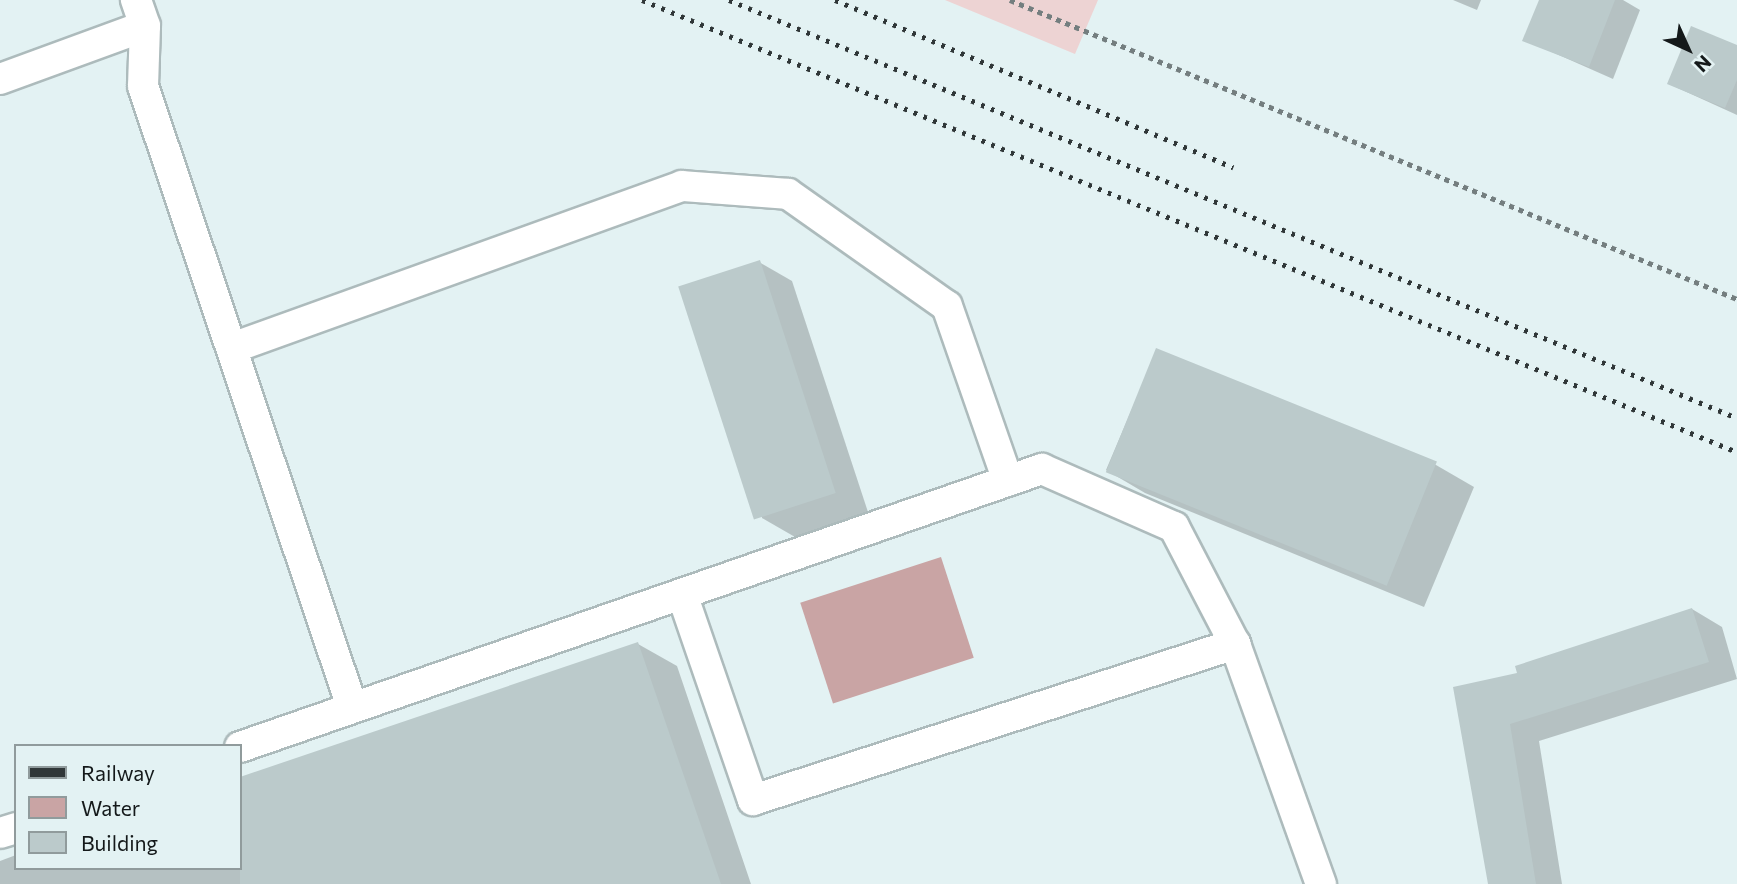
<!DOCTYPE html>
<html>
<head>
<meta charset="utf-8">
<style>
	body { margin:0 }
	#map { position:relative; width:1737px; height:884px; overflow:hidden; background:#e3f2f3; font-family:Commissioner,sans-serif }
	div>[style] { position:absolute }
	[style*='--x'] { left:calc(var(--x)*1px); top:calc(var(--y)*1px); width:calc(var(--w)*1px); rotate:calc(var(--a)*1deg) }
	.green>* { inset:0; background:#edd3d3 }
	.water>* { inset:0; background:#c9a4a4; transform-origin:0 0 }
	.shadow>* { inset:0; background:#0003 }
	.building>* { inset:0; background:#bbcacb; transform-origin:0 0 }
	.path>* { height:4.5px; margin-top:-2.25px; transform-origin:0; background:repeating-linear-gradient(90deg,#747e7f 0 5px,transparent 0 10px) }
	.roads { filter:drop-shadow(2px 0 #adbbbc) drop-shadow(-2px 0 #adbbbc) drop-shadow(0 2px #adbbbc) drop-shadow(0 -2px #adbbbc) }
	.lane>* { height:30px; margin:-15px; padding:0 15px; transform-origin:15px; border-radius:15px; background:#fff }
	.rail>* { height:5px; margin-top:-2.5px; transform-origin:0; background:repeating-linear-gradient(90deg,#303738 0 3.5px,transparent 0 10.5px) }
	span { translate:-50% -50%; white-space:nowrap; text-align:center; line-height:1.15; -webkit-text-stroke:5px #e3f2f3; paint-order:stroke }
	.legend { position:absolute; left:14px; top:744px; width:228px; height:126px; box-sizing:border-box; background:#e3f2f3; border:2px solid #909b9c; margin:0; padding:9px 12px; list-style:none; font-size:21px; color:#14191a }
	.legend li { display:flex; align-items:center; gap:14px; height:35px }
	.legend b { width:35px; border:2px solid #909b9c }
	.north { position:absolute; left:1653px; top:14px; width:70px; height:70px; -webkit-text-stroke:5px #e3f2f3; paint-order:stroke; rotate:135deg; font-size:19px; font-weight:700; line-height:28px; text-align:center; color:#14191a }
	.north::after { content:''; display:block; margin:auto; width:24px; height:32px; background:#14191a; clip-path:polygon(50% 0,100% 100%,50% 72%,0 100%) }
</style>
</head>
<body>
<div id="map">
	<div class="green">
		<div style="clip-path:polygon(945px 0,1098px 0,1075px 54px)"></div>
	</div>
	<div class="water">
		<div style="left:941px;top:557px;width:106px;height:148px;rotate:72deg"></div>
	</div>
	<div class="shadow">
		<div style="clip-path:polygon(1453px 0,1481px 0,1477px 10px)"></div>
		<div style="clip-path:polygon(1540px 0,1623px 0,1640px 10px,1613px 79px,1525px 40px)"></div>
		<div style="clip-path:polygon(1737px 46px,1737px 115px,1669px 84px)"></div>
		<div style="clip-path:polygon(759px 262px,792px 281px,868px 512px,795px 537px,762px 518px)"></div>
		<div style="clip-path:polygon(1157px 350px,1436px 465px,1474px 487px,1424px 607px,1145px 493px,1106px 470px)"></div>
		<div style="clip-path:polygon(1692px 609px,1722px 627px,1737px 679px,1539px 741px,1562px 884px,1489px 884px,1455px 689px,1520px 675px)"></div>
		<div style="clip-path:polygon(638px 644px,677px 666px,751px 884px,0 884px,0 861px,16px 855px,16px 868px,240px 868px,240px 779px)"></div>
	</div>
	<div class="building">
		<div style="clip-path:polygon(1539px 0,1615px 0,1589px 67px,1522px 41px)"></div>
		<div style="clip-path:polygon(1691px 26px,1737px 45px,1737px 80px,1725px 108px,1667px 84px)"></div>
		<div style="left:760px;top:260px;width:245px;height:86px;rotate:72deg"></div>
		<div style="left:1156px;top:348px;width:303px;height:134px;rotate:22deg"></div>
		<div style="clip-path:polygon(1692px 608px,1709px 662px,1510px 724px,1536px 884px,1488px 884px,1453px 687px,1517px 673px,1515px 666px)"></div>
		<div style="clip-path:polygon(638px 642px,721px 884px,240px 884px,240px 777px)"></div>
	</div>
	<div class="path">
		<div style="--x:1010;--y:0;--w:786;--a:22.36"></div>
	</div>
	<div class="roads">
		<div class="lane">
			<div style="--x:145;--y:26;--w:60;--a:91.9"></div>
			<div style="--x:143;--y:86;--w:655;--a:71.4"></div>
			<div style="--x:0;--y:79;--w:154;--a:-20.1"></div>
			<div style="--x:145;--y:26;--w:28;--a:-109"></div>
			<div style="--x:232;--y:348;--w:478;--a:-19.8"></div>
			<div style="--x:682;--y:186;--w:106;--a:4.3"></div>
			<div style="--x:788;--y:194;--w:194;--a:35.2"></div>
			<div style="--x:947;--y:306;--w:185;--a:70.8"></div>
			<div style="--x:682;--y:594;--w:218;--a:71"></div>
			<div style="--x:753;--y:800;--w:507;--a:-17.93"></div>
			<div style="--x:240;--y:747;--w:849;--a:-19.12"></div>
			<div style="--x:1042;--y:469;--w:144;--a:23.7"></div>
			<div style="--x:1174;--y:527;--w:132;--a:62.5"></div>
			<div style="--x:1235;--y:644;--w:255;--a:70.3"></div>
			<div style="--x:0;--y:833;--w:17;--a:-17"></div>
		</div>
	</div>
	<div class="rail">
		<div style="--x:642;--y:0;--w:1185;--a:22.43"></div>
		<div style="--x:729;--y:0;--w:1091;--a:22.52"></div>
		<div style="--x:835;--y:0;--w:432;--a:22.8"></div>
	</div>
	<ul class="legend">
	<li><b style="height:9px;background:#303738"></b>Railway</li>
	<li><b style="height:19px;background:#c9a4a4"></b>Water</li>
	<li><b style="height:19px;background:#bbcacb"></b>Building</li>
	</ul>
	<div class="north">N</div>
</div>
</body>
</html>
